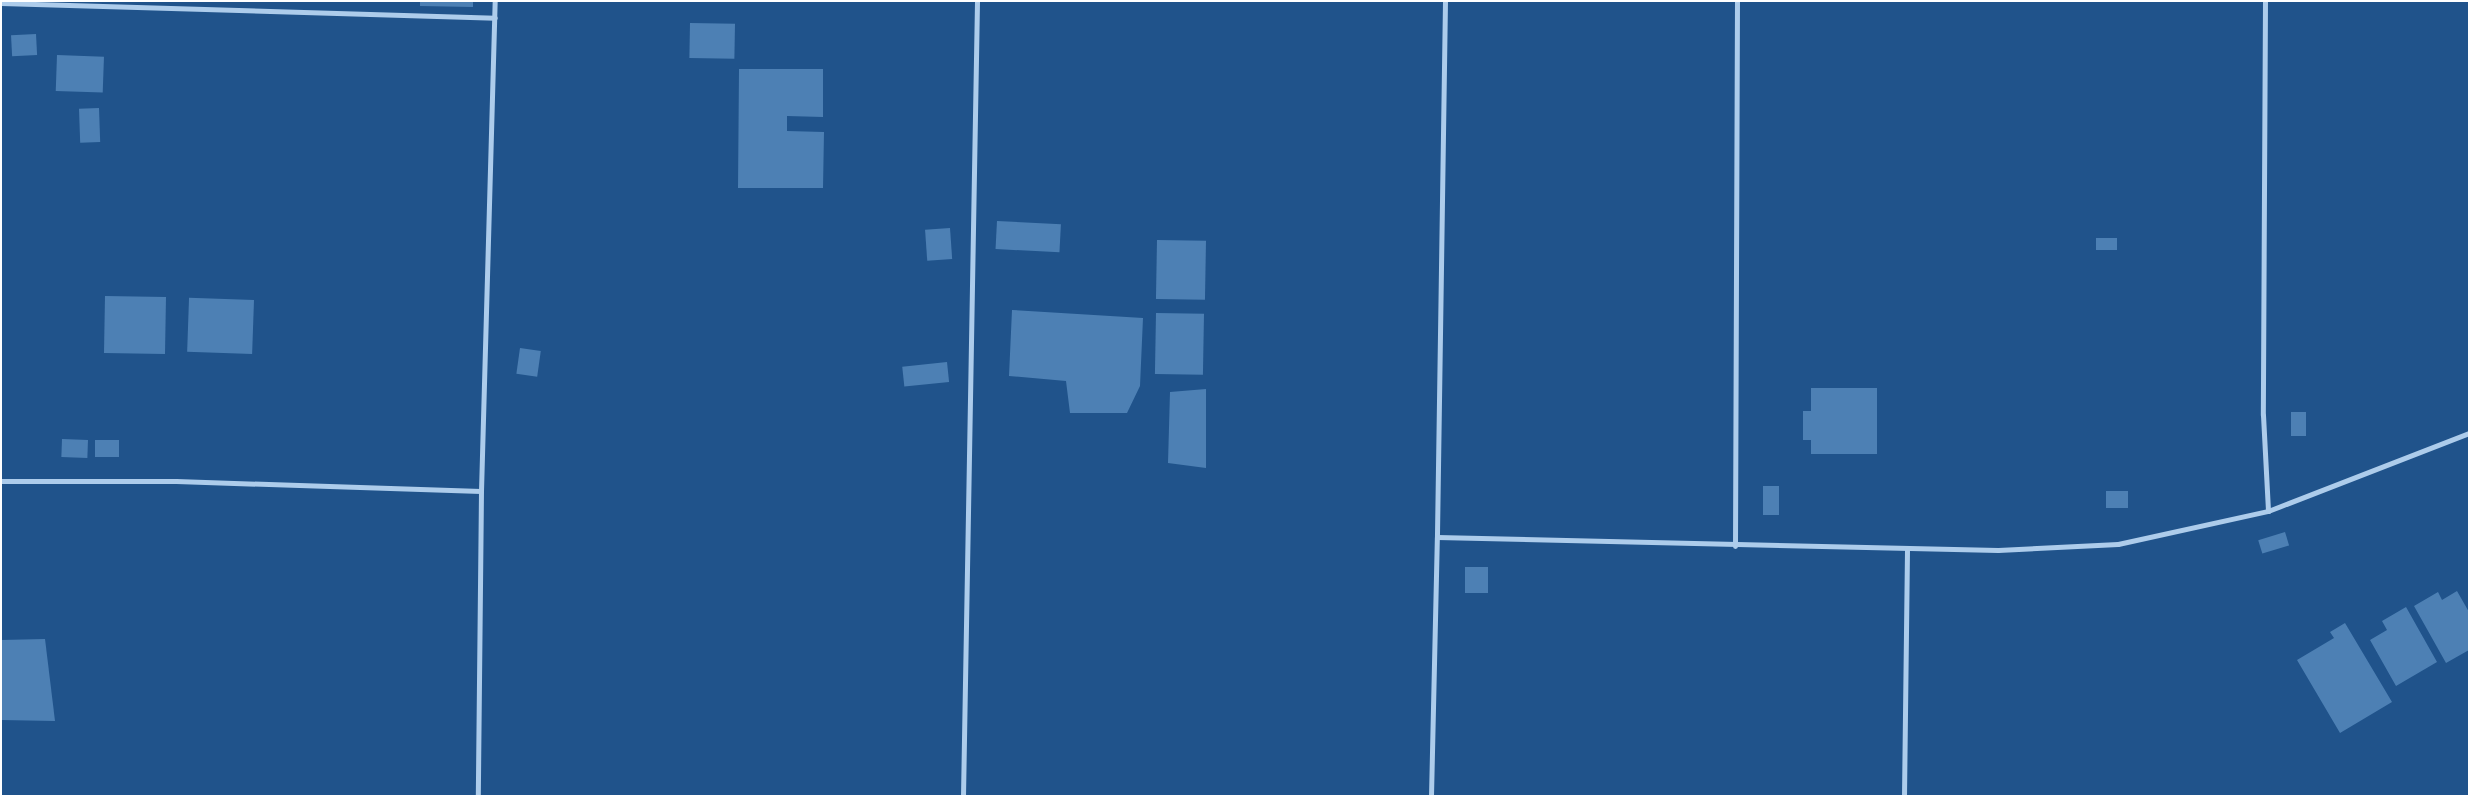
<!DOCTYPE html>
<html>
<head>
<meta charset="utf-8">
<style>
	body { margin:0 }
	#map { position:relative; width:2470px; height:797px; overflow:hidden; background:#20538b; font-family:Roboto,sans-serif }
	div>[style] { position:absolute }
	[style*='--x'] { left:calc(var(--x)*1px); top:calc(var(--y)*1px); width:calc(var(--w)*1px); rotate:calc(var(--a)*1deg) }
	.building>* { inset:0; background:#4d80b4; transform-origin:0 0 }
	.minor>* { height:5px; margin:-2.5px; padding:0 2.5px; transform-origin:2.5px; border-radius:2.5px; background:#adcceb }
	span { translate:-50% -50%; white-space:nowrap; text-align:center; line-height:1.15; -webkit-text-stroke:4px #20538b; paint-order:stroke }
	.frame { position:absolute; inset:0; border:2px solid #fff; pointer-events:none }
</style>
</head>
<body>
<div id="map">
	<div class="building">
		<div style="clip-path:polygon(420px 1px,473px 1px,473px 7px,420px 6px)"></div>
		<div style="left:690px;top:23px;width:45px;height:35px;rotate:1deg"></div>
		<div style="left:36px;top:34px;width:21px;height:25px;rotate:87deg"></div>
		<div style="left:57px;top:55px;width:47px;height:36px;rotate:2deg"></div>
		<div style="clip-path:polygon(739px 69px,823px 69px,823px 117px,787px 116px,787px 131px,824px 132px,823px 188px,738px 188px)"></div>
		<div style="left:99px;top:108px;width:34px;height:20px;rotate:88deg"></div>
		<div style="left:997px;top:221px;width:64px;height:28px;rotate:3deg"></div>
		<div style="left:950px;top:228px;width:31px;height:25px;rotate:86deg"></div>
		<div style="left:2096px;top:238px;width:21px;height:12px"></div>
		<div style="left:1157px;top:240px;width:49px;height:59px;rotate:1deg"></div>
		<div style="left:105px;top:296px;width:61px;height:57px;rotate:1deg"></div>
		<div style="left:254px;top:300px;width:54px;height:65px;rotate:92deg"></div>
		<div style="clip-path:polygon(1012px 310px,1143px 318px,1140px 386px,1127px 413px,1070px 413px,1066px 381px,1009px 376px)"></div>
		<div style="left:1156px;top:313px;width:48px;height:61px;rotate:1deg"></div>
		<div style="left:520px;top:348px;width:21px;height:26px;rotate:8deg"></div>
		<div style="left:947px;top:362px;width:20px;height:45px;rotate:84deg"></div>
		<div style="clip-path:polygon(1811px 388px,1877px 388px,1877px 454px,1811px 454px,1811px 440px,1803px 440px,1803px 411px,1811px 411px)"></div>
		<div style="clip-path:polygon(1206px 389px,1206px 468px,1168px 463px,1170px 392px)"></div>
		<div style="left:2291px;top:412px;width:15px;height:24px"></div>
		<div style="left:62px;top:439px;width:26px;height:18px;rotate:2deg"></div>
		<div style="left:95px;top:440px;width:24px;height:17px"></div>
		<div style="left:1763px;top:486px;width:16px;height:29px"></div>
		<div style="left:2106px;top:491px;width:22px;height:17px"></div>
		<div style="left:2285px;top:532px;width:14px;height:28px;rotate:73deg"></div>
		<div style="left:1465px;top:567px;width:23px;height:26px"></div>
		<div style="clip-path:polygon(2457px 591px,2469px 612px,2469px 650px,2446px 663px,2414px 606px,2438px 592px,2442px 600px)"></div>
		<div style="clip-path:polygon(2406px 607px,2437px 662px,2396px 686px,2370px 640px,2387px 630px,2382px 621px)"></div>
		<div style="clip-path:polygon(2345px 623px,2392px 702px,2340px 733px,2297px 660px,2334px 638px,2330px 632px)"></div>
		<div style="clip-path:polygon(45px 639px,55px 721px,1px 720px,1px 640px)"></div>
	</div>
	<div class="minor">
		<div style="--x:1445;--y:1;--w:536;--a:90.86"></div>
		<div style="--x:1437;--y:537;--w:561;--a:1.33"></div>
		<div style="--x:1998;--y:550;--w:120;--a:-2.9"></div>
		<div style="--x:2118;--y:544;--w:154;--a:-12.4"></div>
		<div style="--x:2268;--y:511;--w:216;--a:-21.2"></div>
		<div style="--x:2265;--y:1;--w:414;--a:90.3"></div>
		<div style="--x:2263;--y:415;--w:96;--a:87"></div>
		<div style="--x:1;--y:3;--w:494;--a:1.7"></div>
		<div style="--x:1;--y:481;--w:175;--a:0"></div>
		<div style="--x:176;--y:481;--w:305;--a:1.9"></div>
		<div style="--x:481;--y:491;--w:305;--a:90.6"></div>
		<div style="--x:481;--y:491;--w:490;--a:-88.4"></div>
		<div style="--x:1735;--y:546;--w:545;--a:-89.79"></div>
		<div style="--x:963;--y:796;--w:795;--a:-88.99"></div>
		<div style="--x:1431;--y:796;--w:259;--a:-88.7"></div>
		<div style="--x:1904;--y:796;--w:247;--a:-89.3"></div>
	</div>
	<div class="frame"></div>
</div>
</body>
</html>
